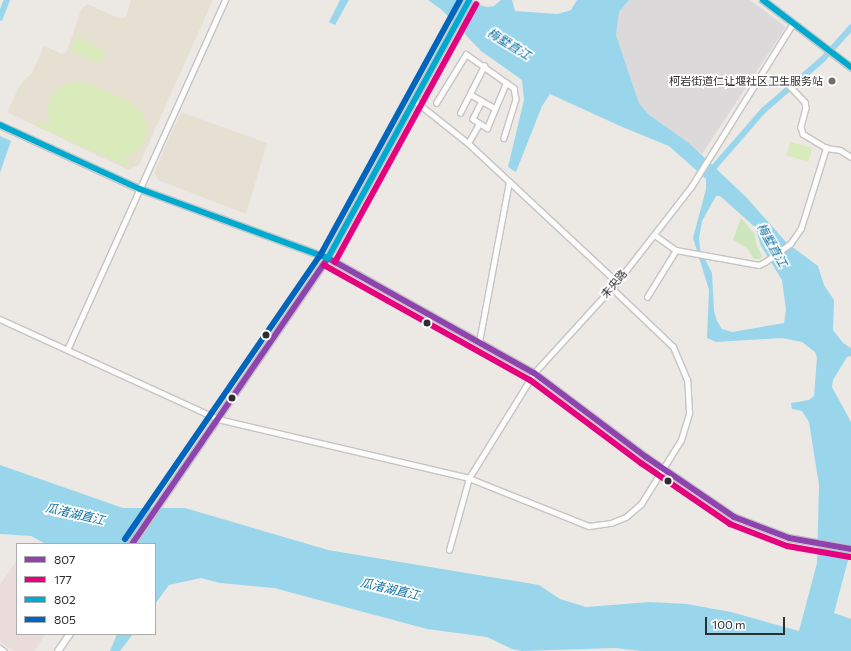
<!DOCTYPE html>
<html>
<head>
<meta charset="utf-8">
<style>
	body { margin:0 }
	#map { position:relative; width:851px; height:651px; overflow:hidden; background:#ece8e4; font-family:Commissioner,"Noto Sans SC",sans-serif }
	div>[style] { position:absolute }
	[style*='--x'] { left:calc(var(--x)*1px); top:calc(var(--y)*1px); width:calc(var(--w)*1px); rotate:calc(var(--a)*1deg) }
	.industrial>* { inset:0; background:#dcd9db }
	.education>* { inset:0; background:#e6e0d3 }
	.medical>* { inset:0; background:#e9dcdb }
	.green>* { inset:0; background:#cee6be }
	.pitch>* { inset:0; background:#d9eabb; transform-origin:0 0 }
	.water>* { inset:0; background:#99d6ec }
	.canal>* { height:5.5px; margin:-2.75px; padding:0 2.75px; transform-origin:2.75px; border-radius:2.75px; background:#99d6ec }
	.roads { filter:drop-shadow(1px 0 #c5c4c5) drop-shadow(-1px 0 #c5c4c5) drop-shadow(0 1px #c5c4c5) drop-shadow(0 -1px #c5c4c5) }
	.minor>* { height:4.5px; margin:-2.25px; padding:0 2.25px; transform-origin:2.25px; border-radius:2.25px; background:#fcfcfb }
	.tertiary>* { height:5.5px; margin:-2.75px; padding:0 2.75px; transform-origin:2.75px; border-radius:2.75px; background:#fcfcfb }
	.secondary>* { height:6px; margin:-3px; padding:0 3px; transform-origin:3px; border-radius:3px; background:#fcfcfb }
	.bus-1>* { height:6px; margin:-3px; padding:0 3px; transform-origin:3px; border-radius:3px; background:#8e44ad }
	.bus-2>* { height:6px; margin:-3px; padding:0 3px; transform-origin:3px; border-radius:3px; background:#e5007d }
	.bus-3>* { height:6px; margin:-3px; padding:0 3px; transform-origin:3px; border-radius:3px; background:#00a9ce }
	.bus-4>* { height:6px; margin:-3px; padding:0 3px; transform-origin:3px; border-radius:3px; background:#0065bd }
	.dots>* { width:11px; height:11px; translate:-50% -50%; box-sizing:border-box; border:2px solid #fff; border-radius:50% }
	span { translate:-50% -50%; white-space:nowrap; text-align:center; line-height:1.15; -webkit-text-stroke:3.5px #fff; paint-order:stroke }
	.poi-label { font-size:11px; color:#2e2e2e }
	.right { translate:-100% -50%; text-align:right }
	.street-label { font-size:11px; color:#2e2e2e }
	.water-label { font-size:12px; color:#0d6fa3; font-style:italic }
	.legend { position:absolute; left:16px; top:543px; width:140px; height:92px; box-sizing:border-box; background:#fff; border:1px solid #ababab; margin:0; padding:5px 7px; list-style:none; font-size:12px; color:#2e2e2e }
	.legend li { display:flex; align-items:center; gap:8px; height:20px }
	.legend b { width:20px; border:1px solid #ababab }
	.scale { position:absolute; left:705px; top:617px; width:80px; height:18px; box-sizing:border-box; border:2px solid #2e2e2e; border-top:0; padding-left:5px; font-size:12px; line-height:14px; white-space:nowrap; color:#2e2e2e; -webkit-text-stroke:3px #fff; paint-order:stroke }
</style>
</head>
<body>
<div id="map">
	<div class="industrial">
		<div style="clip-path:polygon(629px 0,750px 0,786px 27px,702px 154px,648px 114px,639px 103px,616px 35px,619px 12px)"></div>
	</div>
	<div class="education">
		<div style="clip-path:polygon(131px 0,213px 0,139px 165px,128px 170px,7px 112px,21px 83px,32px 73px,44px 46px,62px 54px,67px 51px,81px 10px,87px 4px,121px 19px,126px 17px)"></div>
		<div style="clip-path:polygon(181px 112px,267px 143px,246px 214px,158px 180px,154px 172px)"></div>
	</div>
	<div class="medical">
		<div style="clip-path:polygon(17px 560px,17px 634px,46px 634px,34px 651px,14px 651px,0 642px,0 585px)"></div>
	</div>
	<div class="green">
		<div style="clip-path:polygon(741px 218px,755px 234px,756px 244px,762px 256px,760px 259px,754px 259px,748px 249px,733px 240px)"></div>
	</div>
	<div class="pitch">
		<div style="left:76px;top:37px;width:32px;height:14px;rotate:26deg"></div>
		<div style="clip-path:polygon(74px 81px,89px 84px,130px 102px,142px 113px,147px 128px,146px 137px,140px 149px,123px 159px,131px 163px,129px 167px,37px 126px,40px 121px,50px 125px,47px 111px,51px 97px,57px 89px)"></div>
		<div style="left:790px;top:142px;width:23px;height:14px;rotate:15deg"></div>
	</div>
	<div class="water">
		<div style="clip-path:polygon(340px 0,349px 0,335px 25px,329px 22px)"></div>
		<div style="clip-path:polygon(evenodd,428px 0,462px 0,487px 7px,494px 6px,501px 0,512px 0,515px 11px,558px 14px,571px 10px,577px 0,629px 0,619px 12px,616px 35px,639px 103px,648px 114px,690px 144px,746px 197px,787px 243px,818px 266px,824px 285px,834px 300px,833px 330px,843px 343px,851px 348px,851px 356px,847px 357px,833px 380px,832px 387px,851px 422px,851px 549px,834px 613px,851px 619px,851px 651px,641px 651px,615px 648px,522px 651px,512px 649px,487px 637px,427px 629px,274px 588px,220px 583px,201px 578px,169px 585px,155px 604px,155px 544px,46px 544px,31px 536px,0 534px,0 465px,123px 508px,185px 508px,328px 550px,539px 585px,560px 599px,586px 607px,650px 602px,687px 604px,731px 612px,799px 631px,817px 563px,819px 485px,809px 422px,802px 411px,792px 409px,791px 403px,809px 400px,814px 396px,817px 358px,815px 352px,802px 342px,782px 338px,716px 342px,707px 338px,709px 290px,693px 238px,706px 189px,706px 179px,669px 146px,620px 126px,550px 94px,542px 106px,516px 172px,508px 167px,524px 100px,522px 80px,481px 51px,442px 10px,428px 0,716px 196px,720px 196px,755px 227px,761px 246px,782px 280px,786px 310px,784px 323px,732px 332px,722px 329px,717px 321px,714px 311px,712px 273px,700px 249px,699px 238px,702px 221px,716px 196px)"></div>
		<div style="clip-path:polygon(0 136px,11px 141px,0 173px)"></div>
		<div style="clip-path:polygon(117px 634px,133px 634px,120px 651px,110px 651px)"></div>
	</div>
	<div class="canal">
		<div style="--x:0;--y:18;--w:19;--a:-69"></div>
		<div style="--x:709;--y:173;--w:84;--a:-48.9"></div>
		<div style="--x:764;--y:110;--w:78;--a:-40.8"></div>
		<div style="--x:823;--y:59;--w:42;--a:-47.9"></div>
	</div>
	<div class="roads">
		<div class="minor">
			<div style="--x:788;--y:84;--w:25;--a:47"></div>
			<div style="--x:805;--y:102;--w:6;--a:81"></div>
			<div style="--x:806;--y:108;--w:20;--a:105"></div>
			<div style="--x:801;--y:127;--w:7;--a:74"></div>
			<div style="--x:803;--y:134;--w:27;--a:31"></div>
			<div style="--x:826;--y:148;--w:14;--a:8"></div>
			<div style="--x:840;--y:150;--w:13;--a:32"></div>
			<div style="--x:470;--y:94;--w:28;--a:30"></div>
			<div style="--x:414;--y:100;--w:69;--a:38.5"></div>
			<div style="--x:468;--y:143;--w:204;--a:43"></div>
			<div style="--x:482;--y:101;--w:20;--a:117"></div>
			<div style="--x:473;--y:119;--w:17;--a:33"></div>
			<div style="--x:487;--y:128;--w:49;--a:-67.1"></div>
			<div style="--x:436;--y:103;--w:57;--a:-58.5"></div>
			<div style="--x:466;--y:54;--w:59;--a:35.3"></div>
			<div style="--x:514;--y:88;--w:11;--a:80"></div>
			<div style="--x:516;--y:99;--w:41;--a:107.1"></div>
			<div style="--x:460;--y:113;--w:53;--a:-62.9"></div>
			<div style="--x:468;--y:143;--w:22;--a:-60"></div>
			<div style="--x:655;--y:235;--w:26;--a:36"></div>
			<div style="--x:676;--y:250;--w:84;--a:10.2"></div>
			<div style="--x:759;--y:265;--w:7;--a:-27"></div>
			<div style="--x:765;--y:262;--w:31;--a:-36"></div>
			<div style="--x:790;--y:244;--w:19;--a:-55"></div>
			<div style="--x:801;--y:228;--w:84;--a:-72.6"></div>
			<div style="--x:647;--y:297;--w:55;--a:-58.3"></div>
			<div style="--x:0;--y:319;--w:240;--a:24.6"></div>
			<div style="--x:218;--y:419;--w:258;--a:13.2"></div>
			<div style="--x:469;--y:478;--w:129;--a:21.8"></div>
			<div style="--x:589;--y:526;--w:22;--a:-8"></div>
			<div style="--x:611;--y:523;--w:16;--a:-22"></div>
			<div style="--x:626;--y:517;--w:20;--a:-41"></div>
			<div style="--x:641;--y:504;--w:75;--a:-58"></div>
			<div style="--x:681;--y:440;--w:28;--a:-73"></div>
			<div style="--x:689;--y:413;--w:33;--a:-93"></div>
			<div style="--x:687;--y:380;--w:36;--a:-113"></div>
			<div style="--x:673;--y:347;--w:86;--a:-136.4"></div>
			<div style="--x:479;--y:342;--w:163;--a:-79.4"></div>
			<div style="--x:67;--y:350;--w:384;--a:-65.7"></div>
			<div style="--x:449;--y:550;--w:75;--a:-74.5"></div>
			<div style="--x:469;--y:478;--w:123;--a:-58.2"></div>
			<div style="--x:534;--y:373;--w:123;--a:-47.6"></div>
			<div style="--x:617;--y:282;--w:120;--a:-52.1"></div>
			<div style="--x:691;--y:187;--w:193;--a:-58.1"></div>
			<div style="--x:0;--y:648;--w:5;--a:37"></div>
		</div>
		<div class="tertiary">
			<div style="--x:763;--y:0;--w:111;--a:37.3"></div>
			<div style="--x:0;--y:125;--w:154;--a:24.6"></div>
			<div style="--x:140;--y:189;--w:200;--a:20.2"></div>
			<div style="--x:328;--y:258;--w:236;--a:29.2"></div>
			<div style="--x:534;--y:373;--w:140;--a:36.9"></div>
			<div style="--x:646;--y:457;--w:107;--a:34.3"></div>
			<div style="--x:734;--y:517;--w:59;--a:20.9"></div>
			<div style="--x:789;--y:538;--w:63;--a:10.1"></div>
		</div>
		<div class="secondary">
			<div style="--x:132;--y:544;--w:347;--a:-55.6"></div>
			<div style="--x:328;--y:258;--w:294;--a:-61.3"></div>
			<div style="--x:58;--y:651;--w:21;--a:-55"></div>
		</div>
	</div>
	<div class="bus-1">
		<div style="--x:328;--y:258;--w:236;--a:29.2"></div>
		<div style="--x:534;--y:373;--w:140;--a:36.9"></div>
		<div style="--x:646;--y:457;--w:107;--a:34.3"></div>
		<div style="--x:734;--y:517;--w:59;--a:20.9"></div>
		<div style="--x:789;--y:538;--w:63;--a:10.1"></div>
		<div style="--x:132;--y:544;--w:347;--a:-55.6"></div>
	</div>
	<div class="bus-2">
		<div style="--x:335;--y:262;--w:294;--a:-61.3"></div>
		<div style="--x:324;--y:265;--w:236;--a:29.2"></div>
		<div style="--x:530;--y:380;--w:139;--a:36.8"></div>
		<div style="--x:641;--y:463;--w:108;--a:34.4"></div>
		<div style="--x:730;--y:524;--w:61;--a:21.1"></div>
		<div style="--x:787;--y:546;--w:64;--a:9.9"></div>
	</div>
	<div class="bus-3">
		<div style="--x:763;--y:0;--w:111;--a:37.3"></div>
		<div style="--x:0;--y:125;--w:154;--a:24.6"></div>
		<div style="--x:140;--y:189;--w:200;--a:20.2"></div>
		<div style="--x:328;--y:258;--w:294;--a:-61.3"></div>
	</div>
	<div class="bus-4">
		<div style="--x:125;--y:539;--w:346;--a:-55.5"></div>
		<div style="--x:321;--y:254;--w:290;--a:-61.3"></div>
	</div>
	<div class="dots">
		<div style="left:832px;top:81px;background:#706f6e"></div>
		<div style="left:427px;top:323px;background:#2e2e2e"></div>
		<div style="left:266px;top:335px;background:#2e2e2e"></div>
		<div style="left:232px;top:398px;background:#2e2e2e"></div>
		<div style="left:668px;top:481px;background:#2e2e2e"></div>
	</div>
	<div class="poi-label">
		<span class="right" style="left:823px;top:81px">柯岩街道仁让堰社区卫生服务站</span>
	</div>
	<div class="street-label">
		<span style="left:614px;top:284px;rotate:-50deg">未央路</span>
	</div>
	<div class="water-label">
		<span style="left:509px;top:44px;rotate:32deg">梅墅直江</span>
		<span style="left:772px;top:245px;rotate:61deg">梅墅直江</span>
		<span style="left:75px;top:514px;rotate:13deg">瓜渚湖直江</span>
		<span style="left:390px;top:589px;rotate:13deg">瓜渚湖直江</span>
	</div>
	<ul class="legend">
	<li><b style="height:5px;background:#8e44ad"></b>807</li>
	<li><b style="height:5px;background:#e5007d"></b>177</li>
	<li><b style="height:5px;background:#00a9ce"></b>802</li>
	<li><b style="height:5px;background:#0065bd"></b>805</li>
	</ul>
	<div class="scale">100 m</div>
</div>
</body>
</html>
